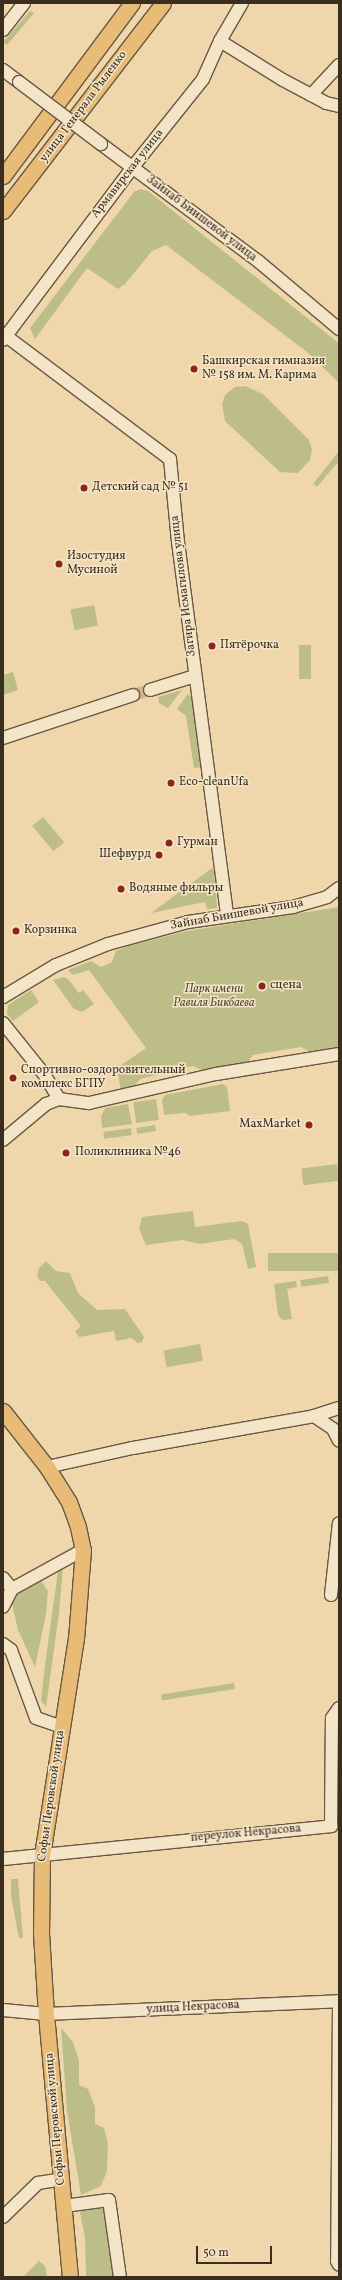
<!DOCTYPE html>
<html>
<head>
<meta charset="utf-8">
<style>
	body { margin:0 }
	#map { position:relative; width:342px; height:2280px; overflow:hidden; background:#f0d7ab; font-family:Vollkorn,serif }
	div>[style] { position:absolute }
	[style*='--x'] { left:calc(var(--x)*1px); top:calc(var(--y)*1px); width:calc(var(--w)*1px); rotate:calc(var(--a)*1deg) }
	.green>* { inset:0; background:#bdbd87; transform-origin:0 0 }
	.minor-tunnel>* { height:12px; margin-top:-6px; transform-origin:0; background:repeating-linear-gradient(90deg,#ccb58f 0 12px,transparent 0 18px) }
	.roads { filter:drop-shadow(1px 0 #685843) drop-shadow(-1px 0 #685843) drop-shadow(0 1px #685843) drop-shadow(0 -1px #685843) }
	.minor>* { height:12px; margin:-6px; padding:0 6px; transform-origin:6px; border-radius:6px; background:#f5e5c8 }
	.major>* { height:15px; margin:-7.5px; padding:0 7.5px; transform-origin:7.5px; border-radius:7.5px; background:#e8bc76 }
	.bridges { filter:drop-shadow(1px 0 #685843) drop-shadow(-1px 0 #685843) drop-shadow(0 1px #685843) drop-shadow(0 -1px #685843) }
	.minor-bridge>* { height:12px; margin:-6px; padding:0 6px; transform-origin:6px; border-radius:6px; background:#f5e5c8 }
	.dots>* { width:11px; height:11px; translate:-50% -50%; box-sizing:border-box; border:2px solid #f5e5c8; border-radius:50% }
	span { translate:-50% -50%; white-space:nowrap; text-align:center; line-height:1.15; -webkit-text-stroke:3px #f5e5c8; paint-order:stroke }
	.street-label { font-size:12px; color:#3a2e20 }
	.poi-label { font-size:12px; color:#3a2e20 }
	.left { translate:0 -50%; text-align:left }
	.right { translate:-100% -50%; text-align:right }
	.park-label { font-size:12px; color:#544b35; font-style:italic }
	.frame { position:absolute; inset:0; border:4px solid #3a2e20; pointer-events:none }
	.scale { position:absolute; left:196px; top:2246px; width:76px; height:18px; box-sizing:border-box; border:2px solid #3a2e20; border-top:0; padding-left:5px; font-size:12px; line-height:14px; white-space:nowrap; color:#3a2e20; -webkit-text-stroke:3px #f5e5c8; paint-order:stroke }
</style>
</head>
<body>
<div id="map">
	<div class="green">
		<div style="clip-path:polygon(30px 11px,34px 13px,7px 45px,3px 42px)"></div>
		<div style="clip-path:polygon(140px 189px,148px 191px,336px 341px,339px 344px,339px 383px,307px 352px,166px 245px,152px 251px,125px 284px,118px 289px,87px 268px,35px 339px,30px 328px,134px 192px)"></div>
		<div style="clip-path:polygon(245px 386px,263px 394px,309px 440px,312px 450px,310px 460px,298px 473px,280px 472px,225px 421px,222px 404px,225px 395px,235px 387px)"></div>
		<div style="clip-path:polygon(339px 451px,339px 465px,337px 463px,317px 487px,313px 484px)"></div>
		<div style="left:94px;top:605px;width:21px;height:24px;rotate:79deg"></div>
		<div style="left:299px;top:645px;width:12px;height:34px"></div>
		<div style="clip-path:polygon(13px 672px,18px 690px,3px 695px,3px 675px)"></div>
		<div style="clip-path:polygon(182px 690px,168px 708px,159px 703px,158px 697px)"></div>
		<div style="clip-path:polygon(188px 694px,195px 700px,205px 767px,194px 768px,186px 716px,177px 709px)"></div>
		<div style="left:43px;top:817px;width:33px;height:14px;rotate:50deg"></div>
		<div style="clip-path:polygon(212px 868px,214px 870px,217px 908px,207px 909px,205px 902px,151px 913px)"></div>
		<div style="clip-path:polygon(339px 907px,339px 1048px,310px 1052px,301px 1047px,253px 1055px,248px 1062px,202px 1070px,193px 1066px,140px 1079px,132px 1090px,121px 1092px,117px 1068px,146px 1048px,89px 970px,73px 975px,68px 970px,91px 961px,101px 967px,112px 962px,116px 951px,128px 946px,187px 931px)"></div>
		<div style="clip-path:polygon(64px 977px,68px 979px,79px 993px,83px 990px,94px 1004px,82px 1012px,74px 1009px,53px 980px)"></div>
		<div style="clip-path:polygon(31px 990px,39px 1002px,13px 1021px,7px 1014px,8px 1005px)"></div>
		<div style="clip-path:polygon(223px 1084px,227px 1087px,230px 1111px,190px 1116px,185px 1113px,164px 1115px,162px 1100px,165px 1095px)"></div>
		<div style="left:156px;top:1099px;width:21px;height:23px;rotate:82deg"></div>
		<div style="clip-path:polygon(128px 1104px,132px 1124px,102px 1128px,101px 1117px,105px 1108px)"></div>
		<div style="left:155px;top:1125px;width:6px;height:19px;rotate:81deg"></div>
		<div style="left:131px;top:1128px;width:7px;height:28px;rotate:82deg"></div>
		<div style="left:337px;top:1164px;width:17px;height:36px;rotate:83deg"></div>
		<div style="clip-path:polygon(193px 1211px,195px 1227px,242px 1221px,248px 1224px,256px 1267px,248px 1269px,242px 1244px,234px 1239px,200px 1244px,183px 1240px,146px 1245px,139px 1229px,142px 1217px)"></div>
		<div style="left:339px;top:1253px;width:18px;height:71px;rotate:90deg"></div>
		<div style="clip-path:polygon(46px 1261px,56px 1271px,70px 1273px,78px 1293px,97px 1310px,125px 1309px,144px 1337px,142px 1342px,138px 1343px,131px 1338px,116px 1341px,114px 1331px,79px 1337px,75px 1331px,81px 1326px,45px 1281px,40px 1281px,37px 1276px,39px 1268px)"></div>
		<div style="left:328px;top:1276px;width:7px;height:28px;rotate:82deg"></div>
		<div style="clip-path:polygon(296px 1281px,297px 1287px,287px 1289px,292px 1319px,283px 1320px,278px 1315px,274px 1284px)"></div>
		<div style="left:200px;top:1344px;width:17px;height:37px;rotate:80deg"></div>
		<div style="clip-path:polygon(63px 1566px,59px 1613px,46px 1707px,41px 1701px,45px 1665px,58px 1571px)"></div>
		<div style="clip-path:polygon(41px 1581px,48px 1591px,46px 1614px,35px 1667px,18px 1630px,12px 1604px,15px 1596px,33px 1583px)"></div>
		<div style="left:234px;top:1683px;width:6px;height:74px;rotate:81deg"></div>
		<div style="clip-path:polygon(11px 1879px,18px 1879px,23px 1938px,19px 1938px,11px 1896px)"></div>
		<div style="clip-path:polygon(61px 2028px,73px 2042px,79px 2061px,79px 2085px,88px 2089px,95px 2107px,95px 2124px,104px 2128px,108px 2144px,107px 2171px,101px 2186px,81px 2195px,67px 2111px)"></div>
		<div style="clip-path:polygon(79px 2207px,103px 2207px,116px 2277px,86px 2277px,85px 2238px)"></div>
		<div style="clip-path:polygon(39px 2261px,45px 2266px,47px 2277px,23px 2277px)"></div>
	</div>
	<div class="minor-tunnel">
		<div style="--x:133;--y:695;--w:18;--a:-16"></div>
	</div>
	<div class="roads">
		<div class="minor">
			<div style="--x:3;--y:30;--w:34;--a:-52"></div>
			<div style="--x:220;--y:41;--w:74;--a:31.8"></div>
			<div style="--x:283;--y:80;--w:49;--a:28.1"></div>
			<div style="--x:326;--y:103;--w:13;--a:13"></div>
			<div style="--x:3;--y:70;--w:20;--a:37"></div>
			<div style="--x:311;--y:95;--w:41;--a:-47"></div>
			<div style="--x:101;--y:144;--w:196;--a:36.7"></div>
			<div style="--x:258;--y:261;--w:106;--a:40"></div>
			<div style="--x:6;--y:336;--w:205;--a:36.9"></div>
			<div style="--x:170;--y:459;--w:83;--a:84.5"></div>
			<div style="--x:178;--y:542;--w:377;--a:82.5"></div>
			<div style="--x:3;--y:340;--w:215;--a:-53.1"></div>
			<div style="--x:132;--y:168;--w:114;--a:-51.4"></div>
			<div style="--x:203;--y:79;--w:42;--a:-65.9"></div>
			<div style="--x:220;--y:41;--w:44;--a:-59.9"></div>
			<div style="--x:150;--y:690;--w:47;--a:-17.3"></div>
			<div style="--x:3;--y:738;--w:137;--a:-18.3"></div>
			<div style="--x:3;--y:997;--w:62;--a:-31.1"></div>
			<div style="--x:56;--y:965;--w:56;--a:-22"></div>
			<div style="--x:108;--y:944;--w:83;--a:-15.4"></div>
			<div style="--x:188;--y:922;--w:106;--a:-8.1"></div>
			<div style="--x:293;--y:907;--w:35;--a:-16"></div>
			<div style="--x:327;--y:897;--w:15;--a:-37"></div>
			<div style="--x:3;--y:1023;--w:65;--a:51.2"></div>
			<div style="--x:44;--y:1074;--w:29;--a:59"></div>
			<div style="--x:3;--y:1140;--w:56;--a:-39.9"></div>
			<div style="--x:46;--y:1104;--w:14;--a:-21"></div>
			<div style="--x:59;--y:1099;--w:30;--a:8"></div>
			<div style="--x:89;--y:1103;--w:130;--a:-12.9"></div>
			<div style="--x:216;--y:1074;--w:125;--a:-9.2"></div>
			<div style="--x:314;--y:1416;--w:26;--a:-18"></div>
			<div style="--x:47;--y:1467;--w:88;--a:-12.5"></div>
			<div style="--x:133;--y:1448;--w:184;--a:-10"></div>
			<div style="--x:314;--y:1416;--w:23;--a:34"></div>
			<div style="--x:333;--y:1429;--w:13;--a:63"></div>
			<div style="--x:3;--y:1578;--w:14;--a:51"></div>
			<div style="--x:12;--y:1589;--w:20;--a:117"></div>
			<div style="--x:12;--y:1589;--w:81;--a:-28.8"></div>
			<div style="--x:331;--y:1595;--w:72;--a:-83.7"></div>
			<div style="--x:3;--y:1644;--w:10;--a:37"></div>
			<div style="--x:11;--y:1650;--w:72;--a:69.8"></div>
			<div style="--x:36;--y:1718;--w:28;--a:19"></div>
			<div style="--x:3;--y:1859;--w:330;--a:-5.7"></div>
			<div style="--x:331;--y:1826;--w:108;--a:-89.5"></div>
			<div style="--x:332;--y:1718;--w:12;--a:-55"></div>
			<div style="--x:339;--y:2001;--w:260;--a:90.4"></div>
			<div style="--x:337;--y:2261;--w:4;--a:63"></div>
			<div style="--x:3;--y:2010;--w:43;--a:5.3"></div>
			<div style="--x:46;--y:2014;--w:293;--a:-2.5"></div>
			<div style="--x:64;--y:2206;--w:45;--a:-7.6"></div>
			<div style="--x:109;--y:2200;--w:78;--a:81.9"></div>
			<div style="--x:3;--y:2217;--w:49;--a:-44.2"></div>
			<div style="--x:38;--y:2183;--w:24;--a:-9"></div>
		</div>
		<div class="major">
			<div style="--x:3;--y:176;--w:216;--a:-53.3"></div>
			<div style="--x:3;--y:211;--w:262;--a:-52.4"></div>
			<div style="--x:3;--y:1411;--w:71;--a:51.8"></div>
			<div style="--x:47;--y:1467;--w:41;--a:57.8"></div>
			<div style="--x:69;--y:1502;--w:27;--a:70"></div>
			<div style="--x:78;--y:1527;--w:24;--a:78"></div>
			<div style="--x:83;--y:1550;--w:88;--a:94.5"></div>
			<div style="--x:76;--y:1638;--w:219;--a:98.9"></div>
			<div style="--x:42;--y:1854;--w:79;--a:90.7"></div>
			<div style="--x:41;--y:1933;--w:81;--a:86.5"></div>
			<div style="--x:46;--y:2014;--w:264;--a:84.8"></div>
		</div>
	</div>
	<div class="bridges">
		<div class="minor-bridge">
			<div style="--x:19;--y:82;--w:103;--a:37.1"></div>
		</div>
	</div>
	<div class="dots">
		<div style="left:194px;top:369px;background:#8f2418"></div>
		<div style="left:84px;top:488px;background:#8f2418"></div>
		<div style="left:59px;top:564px;background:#8f2418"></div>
		<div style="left:212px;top:646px;background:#8f2418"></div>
		<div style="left:171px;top:783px;background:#8f2418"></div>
		<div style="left:169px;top:843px;background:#8f2418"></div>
		<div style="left:159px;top:855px;background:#8f2418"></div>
		<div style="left:121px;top:889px;background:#8f2418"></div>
		<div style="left:16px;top:931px;background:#8f2418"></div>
		<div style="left:262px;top:986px;background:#8f2418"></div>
		<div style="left:13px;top:1078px;background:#8f2418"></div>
		<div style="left:309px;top:1125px;background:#8f2418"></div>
		<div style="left:66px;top:1153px;background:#8f2418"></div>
	</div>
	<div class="street-label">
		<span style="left:84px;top:107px;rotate:-53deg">улица Генерала Рыленко</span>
		<span style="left:128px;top:174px;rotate:-52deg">Армавирская улица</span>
		<span style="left:201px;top:219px;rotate:37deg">Зайнаб Биишевой улица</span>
		<span style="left:184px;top:586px;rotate:-97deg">Загира Исмагилова улица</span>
		<span style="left:237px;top:915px;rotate:-10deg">Зайнаб Биишевой улица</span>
		<span style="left:52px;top:1796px;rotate:-82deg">Софьи Перовской улица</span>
		<span style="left:246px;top:1834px;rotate:-5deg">переулок Некрасова</span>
		<span style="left:193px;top:2008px;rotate:-3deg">улица Некрасова</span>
		<span style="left:56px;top:2119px;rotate:-95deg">Софьи Перовской улица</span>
	</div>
	<div class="poi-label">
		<span class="left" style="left:202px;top:369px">Башкирская гимназия<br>№ 158 им. М. Карима</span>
		<span class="left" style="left:92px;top:488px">Детский сад № 51</span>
		<span class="left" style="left:67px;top:564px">Изостудия<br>Мусиной</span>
		<span class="left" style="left:220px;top:646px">Пятёрочка</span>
		<span class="left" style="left:179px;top:783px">Eco-cleanUfa</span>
		<span class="left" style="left:177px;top:843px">Гурман</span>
		<span class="right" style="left:151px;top:855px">Шефвурд</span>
		<span class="left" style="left:129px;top:889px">Водяные фильры</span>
		<span class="left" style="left:24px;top:931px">Корзинка</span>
		<span class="left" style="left:270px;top:986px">сцена</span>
		<span class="left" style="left:21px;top:1078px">Спортивно-оздоровительный<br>комплекс БГПУ</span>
		<span class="right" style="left:301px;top:1125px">MaxMarket</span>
		<span class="left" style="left:75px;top:1153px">Поликлиника №46</span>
	</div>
	<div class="park-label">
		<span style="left:214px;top:997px">Парк имени<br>Равиля Бикбаева</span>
	</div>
	<div class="frame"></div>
	<div class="scale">50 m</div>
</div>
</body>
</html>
